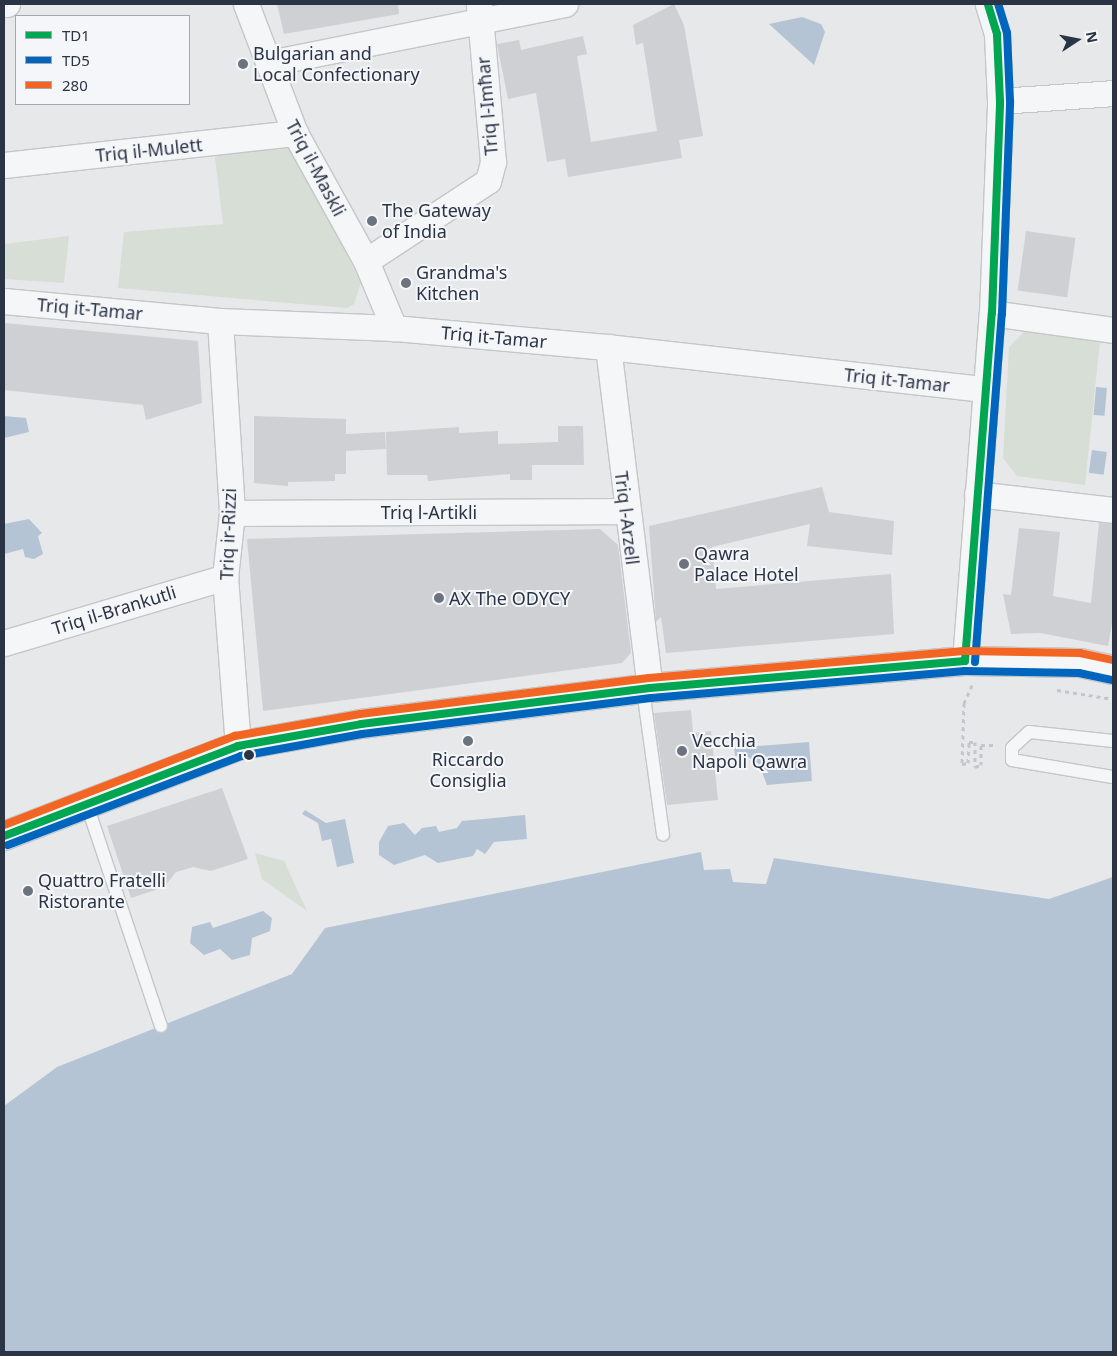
<!DOCTYPE html>
<html>
<head>
<meta charset="utf-8">
<style>
	body { margin:0 }
	#map { position:relative; width:1117px; height:1356px; overflow:hidden; background:#e6e8ea; font-family:"Noto Sans",sans-serif }
	div>[style] { position:absolute }
	[style*='--x'] { left:calc(var(--x)*1px); top:calc(var(--y)*1px); width:calc(var(--w)*1px); rotate:calc(var(--a)*1deg) }
	.green>* { inset:0; background:#d6ded6 }
	.water>* { inset:0; background:#b4c4d5; transform-origin:0 0 }
	.building>* { inset:0; background:#ced0d3; transform-origin:0 0 }
	.path>* { height:3px; margin-top:-1.5px; transform-origin:0; background:repeating-linear-gradient(90deg,#c5c6ca 0 4px,transparent 0 8px) }
	.roads { filter:drop-shadow(1px 0 #c4c6c8) drop-shadow(-1px 0 #c4c6c8) drop-shadow(0 1px #c4c6c8) drop-shadow(0 -1px #c4c6c8) }
	.service>* { height:12px; margin:-6px; padding:0 6px; transform-origin:6px; border-radius:6px; background:#f5f6f7 }
	.minor>* { height:25px; margin:-12.5px; padding:0 12.5px; transform-origin:12.5px; border-radius:12.5px; background:#f5f6f7 }
	.tertiary>* { height:28px; margin:-14px; padding:0 14px; transform-origin:14px; border-radius:14px; background:#f5f6f7 }
	.bus-1>* { height:8px; margin:-4px; padding:0 4px; transform-origin:4px; border-radius:4px; background:#00a651 }
	.bus-2>* { height:8px; margin:-4px; padding:0 4px; transform-origin:4px; border-radius:4px; background:#0065bd }
	.bus-3>* { height:8px; margin:-4px; padding:0 4px; transform-origin:4px; border-radius:4px; background:#f26522 }
	.dots>* { width:14px; height:14px; translate:-50% -50%; box-sizing:border-box; border:2px solid #f4f6f9; border-radius:50% }
	span { translate:-50% -50%; white-space:nowrap; text-align:center; line-height:1.15; -webkit-text-stroke:4px #f4f6f9; paint-order:stroke }
	.poi-label { font-size:18px; color:#2b3445 }
	.left { translate:0 -50%; text-align:left }
	.street-label { font-size:18px; color:#2b3445 }
	.frame { position:absolute; inset:0; border:5px solid #2b3445; pointer-events:none }
	.legend { position:absolute; left:15px; top:15px; width:175px; height:90px; box-sizing:border-box; background:#f4f6f9; border:1px solid #a4a8b1; margin:0; padding:6px 9px; list-style:none; font-size:15px; color:#2b3445 }
	.legend li { display:flex; align-items:center; gap:10px; height:25px }
	.legend b { width:25px; border:1px solid #a4a8b1 }
	.north { position:absolute; left:1052px; top:15px; width:50px; height:50px; -webkit-text-stroke:4px #f4f6f9; paint-order:stroke; rotate:79deg; font-size:14px; font-weight:700; line-height:20px; text-align:center; color:#2b3445 }
	.north::after { content:''; display:block; margin:auto; width:18px; height:22px; background:#2b3445; clip-path:polygon(50% 0,100% 100%,50% 72%,0 100%) }
</style>
</head>
<body>
<div id="map">
	<div class="green">
		<div style="clip-path:polygon(285px 143px,295px 152px,361px 283px,354px 304px,347px 308px,118px 288px,124px 232px,223px 224px,214px 149px)"></div>
		<div style="clip-path:polygon(69px 236px,64px 283px,4px 279px,4px 244px)"></div>
		<div style="clip-path:polygon(1025px 331px,1100px 341px,1085px 485px,1017px 476px,1003px 458px,1009px 347px)"></div>
		<div style="clip-path:polygon(255px 853px,284px 861px,307px 911px,262px 879px)"></div>
	</div>
	<div class="water">
		<div style="clip-path:polygon(802px 17px,821px 24px,825px 32px,814px 65px,769px 24px)"></div>
		<div style="left:1096px;top:387px;width:11px;height:28px;rotate:5deg"></div>
		<div style="clip-path:polygon(4px 416px,26px 418px,29px 432px,4px 438px)"></div>
		<div style="left:1092px;top:450px;width:15px;height:23px;rotate:8deg"></div>
		<div style="clip-path:polygon(29px 519px,42px 533px,38px 536px,43px 554px,34px 559px,25px 557px,23px 549px,4px 554px,4px 524px)"></div>
		<div style="clip-path:polygon(809px 742px,812px 781px,767px 785px,759px 764px,745px 755px,735px 756px,734px 748px)"></div>
		<div style="clip-path:polygon(305px 810px,326px 823px,345px 819px,354px 863px,337px 867px,331px 839px,322px 841px,318px 823px,302px 814px)"></div>
		<div style="clip-path:polygon(525px 815px,527px 839px,494px 842px,485px 854px,477px 849px,473px 856px,438px 863px,425px 855px,394px 865px,379px 855px,379px 842px,388px 826px,404px 823px,415px 835px,422px 828px,436px 826px,439px 832px,457px 828px,462px 821px)"></div>
		<div style="clip-path:polygon(701px 852px,704px 870px,730px 869px,733px 882px,766px 884px,774px 858px,1049px 899px,1113px 877px,1113px 1352px,4px 1352px,4px 1106px,57px 1067px,292px 974px,325px 928px)"></div>
		<div style="clip-path:polygon(263px 911px,272px 918px,270px 931px,252px 938px,250px 955px,232px 960px,220px 949px,204px 955px,190px 943px,192px 927px,210px 922px,213px 928px)"></div>
	</div>
	<div class="building">
		<div style="clip-path:polygon(277px 4px,398px 4px,399px 14px,284px 34px)"></div>
		<div style="clip-path:polygon(674px 4px,684px 25px,703px 136px,679px 140px,682px 158px,568px 177px,565px 159px,547px 162px,536px 93px,508px 99px,497px 44px,519px 40px,521px 50px,583px 36px,587px 54px,577px 56px,591px 142px,657px 131px,643px 43px,636px 45px,633px 25px)"></div>
		<div style="left:1026px;top:231px;width:50px;height:60px;rotate:8deg"></div>
		<div style="clip-path:polygon(4px 323px,198px 341px,202px 403px,146px 420px,143px 405px,4px 390px)"></div>
		<div style="clip-path:polygon(254px 416px,346px 419px,346px 434px,385px 432px,386px 449px,346px 451px,346px 474px,335px 474px,335px 481px,288px 482px,288px 486px,254px 483px)"></div>
		<div style="clip-path:polygon(558px 426px,583px 426px,584px 465px,532px 465px,532px 480px,510px 480px,510px 474px,428px 481px,427px 475px,387px 475px,386px 432px,459px 427px,459px 433px,498px 431px,498px 444px,558px 442px)"></div>
		<div style="clip-path:polygon(822px 487px,829px 512px,894px 521px,892px 555px,807px 546px,810px 524px,712px 547px,716px 589px,891px 574px,894px 634px,666px 653px,661px 617px,656px 622px,649px 526px)"></div>
		<div style="clip-path:polygon(1099px 523px,1113px 524px,1113px 618px,1108px 646px,1040px 633px,1011px 634px,1003px 594px,1011px 595px,1019px 528px,1060px 532px,1053px 596px,1091px 603px)"></div>
		<div style="clip-path:polygon(600px 529px,618px 545px,631px 653px,622px 663px,263px 711px,247px 539px)"></div>
		<div style="clip-path:polygon(691px 710px,693px 733px,711px 731px,718px 800px,667px 805px,654px 713px)"></div>
		<div style="clip-path:polygon(222px 788px,248px 859px,211px 871px,193px 867px,176px 872px,164px 887px,131px 898px,107px 826px)"></div>
	</div>
	<div class="path">
		<div style="--x:972;--y:685;--w:20;--a:114"></div>
		<div style="--x:964;--y:703;--w:61;--a:91.9"></div>
		<div style="--x:962;--y:764;--w:6;--a:-9"></div>
		<div style="--x:968;--y:763;--w:21;--a:-87"></div>
		<div style="--x:969;--y:742;--w:6;--a:0"></div>
		<div style="--x:975;--y:742;--w:25;--a:90"></div>
		<div style="--x:975;--y:767;--w:6;--a:-18"></div>
		<div style="--x:981;--y:765;--w:20;--a:-90"></div>
		<div style="--x:981;--y:745;--w:14;--a:0"></div>
		<div style="--x:1057;--y:690;--w:57;--a:9.1"></div>
	</div>
	<div class="roads">
		<div class="service">
			<div style="--x:643;--y:690;--w:146;--a:82.1"></div>
			<div style="--x:1113;--y:741;--w:84;--a:-173.9"></div>
			<div style="--x:1029;--y:732;--w:23;--a:137"></div>
			<div style="--x:1012;--y:748;--w:12;--a:90"></div>
			<div style="--x:1012;--y:760;--w:102;--a:9.6"></div>
			<div style="--x:87;--y:805;--w:233;--a:71.5"></div>
		</div>
		<div class="minor">
			<div style="--x:4;--y:4;--w:3;--a:0"></div>
			<div style="--x:246;--y:4;--w:138;--a:69.2"></div>
			<div style="--x:295;--y:133;--w:146;--a:61"></div>
			<div style="--x:366;--y:261;--w:73;--a:67.3"></div>
			<div style="--x:269;--y:63;--w:302;--a:-11.3"></div>
			<div style="--x:1000;--y:101;--w:113;--a:-4"></div>
			<div style="--x:4;--y:165;--w:293;--a:-6.3"></div>
			<div style="--x:366;--y:261;--w:146;--a:-33.3"></div>
			<div style="--x:488;--y:181;--w:20;--a:-75"></div>
			<div style="--x:493;--y:162;--w:159;--a:-95.1"></div>
			<div style="--x:4;--y:301;--w:217;--a:5.3"></div>
			<div style="--x:220;--y:321;--w:174;--a:2.3"></div>
			<div style="--x:394;--y:328;--w:215;--a:5.1"></div>
			<div style="--x:608;--y:347;--w:377;--a:6.4"></div>
			<div style="--x:992;--y:313;--w:122;--a:8"></div>
			<div style="--x:220;--y:321;--w:192;--a:86.4"></div>
			<div style="--x:232;--y:513;--w:64;--a:96.2"></div>
			<div style="--x:225;--y:577;--w:169;--a:85.6"></div>
			<div style="--x:608;--y:347;--w:344;--a:83"></div>
			<div style="--x:977;--y:494;--w:137;--a:6.7"></div>
			<div style="--x:232;--y:513;--w:393;--a:-0.3"></div>
			<div style="--x:4;--y:643;--w:231;--a:-16.6"></div>
			<div style="--x:965;--y:661;--w:349;--a:-85.6"></div>
			<div style="--x:992;--y:313;--w:212;--a:-87.8"></div>
			<div style="--x:1000;--y:101;--w:67;--a:-92.6"></div>
			<div style="--x:997;--y:34;--w:31;--a:-107"></div>
		</div>
		<div class="tertiary">
			<div style="--x:4;--y:836;--w:251;--a:-21"></div>
			<div style="--x:238;--y:746;--w:125;--a:-10.1"></div>
			<div style="--x:361;--y:724;--w:291;--a:-7.1"></div>
			<div style="--x:650;--y:688;--w:316;--a:-4.9"></div>
			<div style="--x:965;--y:661;--w:115;--a:1"></div>
			<div style="--x:1080;--y:663;--w:34;--a:12"></div>
		</div>
	</div>
	<div class="bus-1">
		<div style="--x:965;--y:661;--w:349;--a:-85.6"></div>
		<div style="--x:992;--y:313;--w:212;--a:-87.8"></div>
		<div style="--x:1000;--y:101;--w:67;--a:-92.6"></div>
		<div style="--x:997;--y:34;--w:31;--a:-107"></div>
		<div style="--x:4;--y:836;--w:251;--a:-21"></div>
		<div style="--x:238;--y:746;--w:125;--a:-10.1"></div>
		<div style="--x:361;--y:724;--w:291;--a:-7.1"></div>
		<div style="--x:650;--y:688;--w:316;--a:-4.9"></div>
	</div>
	<div class="bus-2">
		<div style="--x:975;--y:662;--w:349;--a:-85.6"></div>
		<div style="--x:1002;--y:314;--w:213;--a:-87.8"></div>
		<div style="--x:1010;--y:101;--w:68;--a:-92.5"></div>
		<div style="--x:1007;--y:33;--w:30;--a:-107"></div>
		<div style="--x:8;--y:845;--w:249;--a:-20.9"></div>
		<div style="--x:241;--y:756;--w:123;--a:-10.3"></div>
		<div style="--x:362;--y:734;--w:291;--a:-7.1"></div>
		<div style="--x:651;--y:698;--w:315;--a:-4.9"></div>
		<div style="--x:965;--y:671;--w:114;--a:1"></div>
		<div style="--x:1079;--y:673;--w:33;--a:12"></div>
	</div>
	<div class="bus-3">
		<div style="--x:4;--y:825;--w:248;--a:-21.1"></div>
		<div style="--x:235;--y:736;--w:127;--a:-10"></div>
		<div style="--x:360;--y:714;--w:291;--a:-7.1"></div>
		<div style="--x:649;--y:678;--w:316;--a:-4.9"></div>
		<div style="--x:964;--y:651;--w:116;--a:1"></div>
		<div style="--x:1080;--y:653;--w:34;--a:12"></div>
	</div>
	<div class="dots">
		<div style="left:243px;top:64px;background:#6c737f"></div>
		<div style="left:372px;top:221px;background:#6c737f"></div>
		<div style="left:406px;top:283px;background:#6c737f"></div>
		<div style="left:684px;top:564px;background:#6c737f"></div>
		<div style="left:439px;top:598px;background:#6c737f"></div>
		<div style="left:468px;top:741px;background:#6c737f"></div>
		<div style="left:682px;top:751px;background:#6c737f"></div>
		<div style="left:249px;top:755px;background:#2b3445"></div>
		<div style="left:28px;top:891px;background:#6c737f"></div>
	</div>
	<div class="poi-label">
		<span class="left" style="left:253px;top:64px">Bulgarian and<br>Local Confectionary</span>
		<span class="left" style="left:382px;top:221px">The Gateway<br>of India</span>
		<span class="left" style="left:416px;top:283px">Grandma's<br>Kitchen</span>
		<span class="left" style="left:694px;top:564px">Qawra<br>Palace Hotel</span>
		<span class="left" style="left:449px;top:598px">AX The ODYCY</span>
		<span class="left" style="left:692px;top:751px">Vecchia<br>Napoli Qawra</span>
		<span style="left:468px;top:770px">Riccardo<br>Consiglia</span>
		<span class="left" style="left:38px;top:891px">Quattro Fratelli<br>Ristorante</span>
	</div>
	<div class="street-label">
		<span style="left:487px;top:106px;rotate:-95deg">Triq l-Imħar</span>
		<span style="left:149px;top:150px;rotate:-6deg">Triq il-Mulett</span>
		<span style="left:316px;top:168px;rotate:62deg">Triq il-Maskli</span>
		<span style="left:90px;top:309px;rotate:5deg">Triq it-Tamar</span>
		<span style="left:494px;top:337px;rotate:5deg">Triq it-Tamar</span>
		<span style="left:897px;top:380px;rotate:6deg">Triq it-Tamar</span>
		<span style="left:429px;top:512px">Triq l-Artikli</span>
		<span style="left:627px;top:518px;rotate:83deg">Triq l-Arzell</span>
		<span style="left:228px;top:534px;rotate:-88deg">Triq ir-Rizzi</span>
		<span style="left:114px;top:610px;rotate:-17deg">Triq il-Brankutli</span>
	</div>
	<div class="frame"></div>
	<ul class="legend">
	<li><b style="height:6px;background:#00a651"></b>TD1</li>
	<li><b style="height:6px;background:#0065bd"></b>TD5</li>
	<li><b style="height:6px;background:#f26522"></b>280</li>
	</ul>
	<div class="north">N</div>
</div>
</body>
</html>
